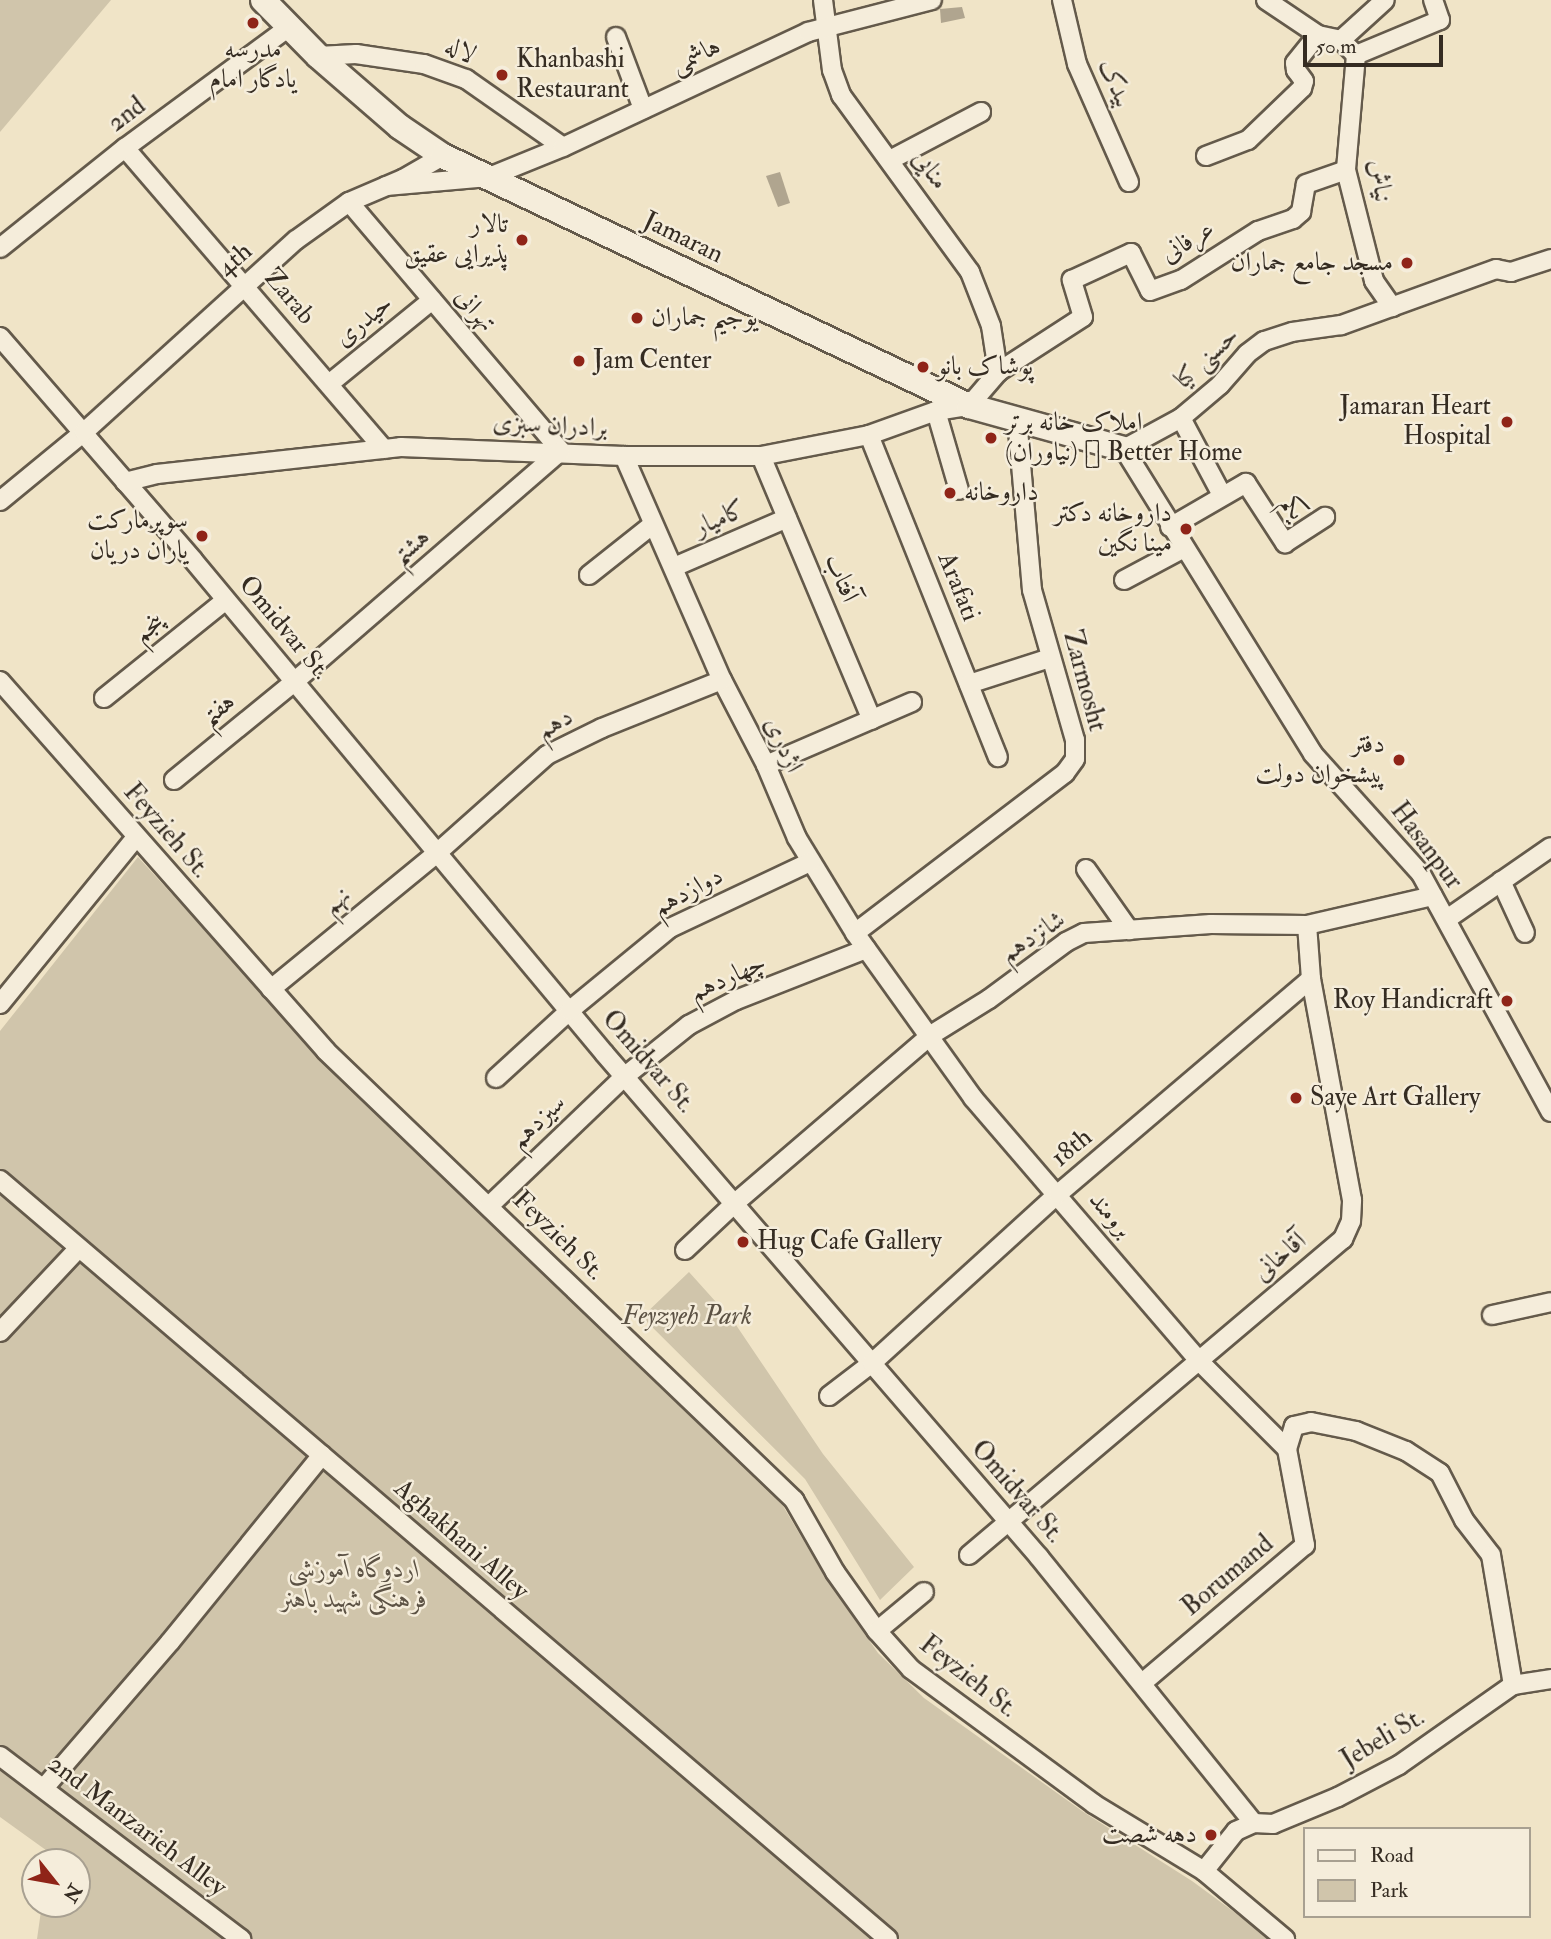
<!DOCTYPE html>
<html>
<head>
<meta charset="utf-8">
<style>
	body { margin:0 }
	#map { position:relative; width:1551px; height:1939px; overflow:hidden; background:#f0e4c7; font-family:"IM FELL Double Pica",Amiri,serif }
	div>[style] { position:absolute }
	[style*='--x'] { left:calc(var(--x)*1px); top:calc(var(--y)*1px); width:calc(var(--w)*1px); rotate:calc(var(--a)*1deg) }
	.green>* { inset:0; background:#d0c5ab }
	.water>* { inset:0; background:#b0a58f }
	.roads { filter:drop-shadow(2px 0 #645a4b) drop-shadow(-2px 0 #645a4b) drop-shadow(0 2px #645a4b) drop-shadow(0 -2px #645a4b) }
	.minor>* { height:18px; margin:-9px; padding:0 9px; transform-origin:9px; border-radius:9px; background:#f5eddb }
	.secondary>* { height:24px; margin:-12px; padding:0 12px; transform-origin:12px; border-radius:12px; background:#f5eddb }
	.dots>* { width:19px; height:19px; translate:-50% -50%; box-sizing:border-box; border:4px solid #f5eddb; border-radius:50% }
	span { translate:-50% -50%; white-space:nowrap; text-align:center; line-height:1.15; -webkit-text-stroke:5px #f5eddb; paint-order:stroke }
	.poi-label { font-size:26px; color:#352c22 }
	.left { translate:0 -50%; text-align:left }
	.right { translate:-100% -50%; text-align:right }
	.street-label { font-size:26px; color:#352c22 }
	.park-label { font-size:26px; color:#5c5244; font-style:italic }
	.legend { position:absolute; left:1303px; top:1827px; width:228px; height:91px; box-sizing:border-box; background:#f5eddb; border:2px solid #a8a091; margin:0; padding:9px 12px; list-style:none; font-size:21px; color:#352c22 }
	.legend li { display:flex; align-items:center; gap:14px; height:35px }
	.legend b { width:35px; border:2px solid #a8a091 }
	.north { position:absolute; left:21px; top:1848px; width:70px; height:70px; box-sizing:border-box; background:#f5eddb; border:2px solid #a8a091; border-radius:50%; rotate:121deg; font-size:19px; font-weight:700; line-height:28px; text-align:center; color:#352c22 }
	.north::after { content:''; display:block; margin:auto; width:24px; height:32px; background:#8f2418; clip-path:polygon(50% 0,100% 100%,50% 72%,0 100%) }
	.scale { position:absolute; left:1303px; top:35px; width:140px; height:32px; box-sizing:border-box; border:4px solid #352c22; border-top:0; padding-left:9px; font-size:21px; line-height:24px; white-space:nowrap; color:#352c22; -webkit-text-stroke:5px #f5eddb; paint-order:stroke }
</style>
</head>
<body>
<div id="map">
	<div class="green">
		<div style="clip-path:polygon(0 0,111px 0,0 132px)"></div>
		<div style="clip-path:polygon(138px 857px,348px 1087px,783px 1506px,827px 1580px,878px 1653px,924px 1698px,1085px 1813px,1192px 1881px,1271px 1939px,37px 1939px,42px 1904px,77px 1904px,77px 1862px,49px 1862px,50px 1853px,0 1817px,0 1031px)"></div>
		<div style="clip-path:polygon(689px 1272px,734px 1322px,823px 1454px,914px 1567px,880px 1600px,805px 1479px,642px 1317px)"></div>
	</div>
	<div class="water">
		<div style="clip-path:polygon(962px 7px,965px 18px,941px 23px,940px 9px)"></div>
		<div style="clip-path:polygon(780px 172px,790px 203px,778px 207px,766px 176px)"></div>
	</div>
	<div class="roads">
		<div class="minor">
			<div style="--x:823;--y:0;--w:71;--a:82.7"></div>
			<div style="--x:832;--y:70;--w:27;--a:70"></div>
			<div style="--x:841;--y:95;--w:219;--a:53.9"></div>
			<div style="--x:970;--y:272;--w:58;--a:68.7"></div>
			<div style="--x:991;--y:326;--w:47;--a:81.3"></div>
			<div style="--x:1062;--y:0;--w:66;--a:76.8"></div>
			<div style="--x:1077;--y:64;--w:129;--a:66.2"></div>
			<div style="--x:1266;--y:0;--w:63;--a:33.9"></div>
			<div style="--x:1318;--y:35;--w:24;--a:12"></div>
			<div style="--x:1341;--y:40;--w:21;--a:45"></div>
			<div style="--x:616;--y:37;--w:77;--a:69.4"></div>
			<div style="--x:1341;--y:40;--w:59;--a:-42.3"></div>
			<div style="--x:1356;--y:55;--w:115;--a:95"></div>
			<div style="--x:1346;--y:170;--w:114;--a:75.8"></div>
			<div style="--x:1374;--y:281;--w:32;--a:55"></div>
			<div style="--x:1356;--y:55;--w:91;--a:-22.6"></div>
			<div style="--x:1440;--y:20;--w:21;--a:-109"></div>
			<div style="--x:318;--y:56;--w:38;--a:-3"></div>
			<div style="--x:356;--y:54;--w:69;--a:8.4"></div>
			<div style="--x:424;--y:64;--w:45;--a:19.7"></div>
			<div style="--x:466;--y:79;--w:118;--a:35"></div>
			<div style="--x:125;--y:148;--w:397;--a:49.3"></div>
			<div style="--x:1206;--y:156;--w:45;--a:-20.9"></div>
			<div style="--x:1248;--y:140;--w:75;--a:-43.9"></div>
			<div style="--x:1302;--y:88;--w:7;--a:-74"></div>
			<div style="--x:1304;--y:81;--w:14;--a:-126"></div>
			<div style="--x:1296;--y:70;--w:7;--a:-98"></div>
			<div style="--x:1295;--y:63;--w:36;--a:-51"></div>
			<div style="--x:890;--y:160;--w:103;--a:-27.8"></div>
			<div style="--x:386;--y:186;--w:103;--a:-5"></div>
			<div style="--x:489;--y:177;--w:80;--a:-22.1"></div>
			<div style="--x:563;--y:147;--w:271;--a:-25.1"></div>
			<div style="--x:808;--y:32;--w:128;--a:-14.5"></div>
			<div style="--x:349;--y:202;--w:327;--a:49.6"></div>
			<div style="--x:0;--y:248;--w:160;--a:-38.7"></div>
			<div style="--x:125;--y:148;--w:202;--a:-36.4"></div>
			<div style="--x:1551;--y:259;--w:42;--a:162"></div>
			<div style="--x:1511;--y:272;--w:15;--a:-169"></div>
			<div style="--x:1496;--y:269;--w:165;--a:160.1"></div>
			<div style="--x:1341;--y:325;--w:49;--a:171.9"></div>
			<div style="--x:1292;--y:332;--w:29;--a:162"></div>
			<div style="--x:1264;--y:341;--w:21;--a:143"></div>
			<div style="--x:1247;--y:354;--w:41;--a:131.1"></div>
			<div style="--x:1220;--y:385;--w:51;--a:139.8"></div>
			<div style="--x:1181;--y:418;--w:65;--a:151.5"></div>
			<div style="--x:1124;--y:449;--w:359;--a:58.2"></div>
			<div style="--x:1313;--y:754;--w:161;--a:48"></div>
			<div style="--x:1421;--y:874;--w:271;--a:61.4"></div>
			<div style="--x:0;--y:337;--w:295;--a:49.1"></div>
			<div style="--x:193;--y:560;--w:642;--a:50.18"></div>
			<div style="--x:604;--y:1053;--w:666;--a:49.2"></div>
			<div style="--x:1039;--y:1557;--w:342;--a:51.1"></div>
			<div style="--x:329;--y:384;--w:133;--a:-39.2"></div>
			<div style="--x:936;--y:411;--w:82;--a:73.8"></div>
			<div style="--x:1181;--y:418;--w:87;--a:62"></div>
			<div style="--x:869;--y:435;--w:347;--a:68.2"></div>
			<div style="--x:624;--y:456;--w:244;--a:66.4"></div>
			<div style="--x:722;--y:680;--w:96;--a:62.6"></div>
			<div style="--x:766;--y:765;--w:79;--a:67"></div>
			<div style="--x:797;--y:838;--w:111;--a:58.6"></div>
			<div style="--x:855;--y:933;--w:203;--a:54.4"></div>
			<div style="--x:973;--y:1098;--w:347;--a:49.3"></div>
			<div style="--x:1199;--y:1361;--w:124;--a:45"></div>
			<div style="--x:1287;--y:1449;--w:98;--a:79.4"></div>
			<div style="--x:1305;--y:1545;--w:214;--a:139.7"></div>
			<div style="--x:761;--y:456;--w:286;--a:67.2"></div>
			<div style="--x:125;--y:482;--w:33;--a:-14"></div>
			<div style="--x:157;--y:474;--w:245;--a:-6.3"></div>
			<div style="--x:401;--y:447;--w:223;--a:2.3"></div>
			<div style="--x:624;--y:456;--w:137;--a:0"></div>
			<div style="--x:761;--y:456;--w:110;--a:-11"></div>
			<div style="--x:869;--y:435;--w:71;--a:-19.7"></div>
			<div style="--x:936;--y:411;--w:33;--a:-9"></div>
			<div style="--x:969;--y:406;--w:45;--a:-49.5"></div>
			<div style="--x:998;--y:372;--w:101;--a:-32.9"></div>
			<div style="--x:1083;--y:317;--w:39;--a:-107"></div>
			<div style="--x:1072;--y:280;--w:65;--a:-24.6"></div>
			<div style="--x:1131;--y:253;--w:42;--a:63.4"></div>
			<div style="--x:1150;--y:291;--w:33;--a:-20"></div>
			<div style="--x:1181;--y:280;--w:91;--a:-32.5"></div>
			<div style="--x:1258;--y:231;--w:37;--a:-19"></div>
			<div style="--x:1293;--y:219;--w:11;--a:-41"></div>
			<div style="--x:1301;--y:212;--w:28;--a:-80"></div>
			<div style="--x:1306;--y:184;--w:42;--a:-19.3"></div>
			<div style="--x:0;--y:501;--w:109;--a:-39.4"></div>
			<div style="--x:84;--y:432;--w:286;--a:-42.2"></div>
			<div style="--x:296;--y:240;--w:65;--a:-35.6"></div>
			<div style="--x:349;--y:202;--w:59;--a:-23.1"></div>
			<div style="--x:403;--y:179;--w:46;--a:-29.9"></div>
			<div style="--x:1170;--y:527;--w:88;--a:-30.1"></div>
			<div style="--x:1246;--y:483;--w:72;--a:57"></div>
			<div style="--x:1285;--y:543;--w:48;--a:-33"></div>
			<div style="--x:674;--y:567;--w:123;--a:-23.4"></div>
			<div style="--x:589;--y:575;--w:80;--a:-38.4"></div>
			<div style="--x:1124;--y:580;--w:68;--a:-28.1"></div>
			<div style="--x:0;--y:681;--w:493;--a:48.6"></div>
			<div style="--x:326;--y:1051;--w:649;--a:43.81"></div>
			<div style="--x:794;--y:1500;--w:83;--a:60.3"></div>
			<div style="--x:835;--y:1572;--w:72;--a:54.6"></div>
			<div style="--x:877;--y:1631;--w:51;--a:48.2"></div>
			<div style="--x:911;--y:1669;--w:227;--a:36.4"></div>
			<div style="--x:1094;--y:1804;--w:129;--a:31.3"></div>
			<div style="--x:1204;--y:1871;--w:106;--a:40"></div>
			<div style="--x:969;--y:684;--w:85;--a:-17.8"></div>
			<div style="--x:104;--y:698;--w:156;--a:-38.8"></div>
			<div style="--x:766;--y:765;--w:159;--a:-23.3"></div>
			<div style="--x:174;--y:780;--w:155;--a:-39.2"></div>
			<div style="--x:294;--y:682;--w:353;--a:-40.9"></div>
			<div style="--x:1086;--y:869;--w:75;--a:54.8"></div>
			<div style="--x:1501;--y:881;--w:57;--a:65.2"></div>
			<div style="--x:1447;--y:919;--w:126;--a:-34.7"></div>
			<div style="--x:855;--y:933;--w:264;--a:-37.3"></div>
			<div style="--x:1065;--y:773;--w:17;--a:-54"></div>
			<div style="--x:1075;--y:759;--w:19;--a:-90"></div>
			<div style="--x:1075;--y:740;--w:156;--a:-106"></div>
			<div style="--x:1032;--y:590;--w:171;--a:-95"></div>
			<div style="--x:271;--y:989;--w:215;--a:-39.3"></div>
			<div style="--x:437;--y:853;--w:147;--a:-41.7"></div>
			<div style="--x:547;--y:755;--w:61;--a:-26.1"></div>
			<div style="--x:602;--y:728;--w:129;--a:-21.8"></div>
			<div style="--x:0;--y:1004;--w:215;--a:-50.8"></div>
			<div style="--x:496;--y:1078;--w:99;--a:-42.5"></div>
			<div style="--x:569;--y:1011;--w:131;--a:-39.4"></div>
			<div style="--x:670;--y:928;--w:155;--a:-25.2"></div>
			<div style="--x:0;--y:1180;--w:1168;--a:40.52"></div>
			<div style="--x:489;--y:1206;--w:187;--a:-43.7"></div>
			<div style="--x:624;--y:1077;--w:83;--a:-38.7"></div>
			<div style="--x:689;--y:1025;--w:53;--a:-28"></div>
			<div style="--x:736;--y:1000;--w:140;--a:-21.4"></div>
			<div style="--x:685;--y:1250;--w:69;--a:-43.2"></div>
			<div style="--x:735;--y:1203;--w:258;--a:-40.6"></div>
			<div style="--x:931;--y:1035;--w:68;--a:-31.8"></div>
			<div style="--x:989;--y:999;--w:96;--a:-36.5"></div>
			<div style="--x:1066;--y:942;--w:20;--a:-27"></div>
			<div style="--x:1084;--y:933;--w:127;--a:-4.1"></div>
			<div style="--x:1211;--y:924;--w:96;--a:0.6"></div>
			<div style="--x:1307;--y:925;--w:129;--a:-13"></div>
			<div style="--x:1492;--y:1315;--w:60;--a:-12.4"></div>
			<div style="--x:0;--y:1332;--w:115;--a:-46.8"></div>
			<div style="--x:829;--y:1396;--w:54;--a:-37.5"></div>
			<div style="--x:872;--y:1363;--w:251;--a:-42.3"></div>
			<div style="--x:1058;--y:1194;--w:332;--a:-40.4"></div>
			<div style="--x:1287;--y:1449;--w:24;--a:-73"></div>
			<div style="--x:1294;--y:1426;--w:17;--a:-13"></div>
			<div style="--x:1311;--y:1422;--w:46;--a:11.3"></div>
			<div style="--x:1356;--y:1431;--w:54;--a:21.8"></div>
			<div style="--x:1406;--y:1451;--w:40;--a:32.9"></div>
			<div style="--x:1440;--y:1473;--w:53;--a:62.9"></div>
			<div style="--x:1464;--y:1520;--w:44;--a:52.4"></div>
			<div style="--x:1491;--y:1555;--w:132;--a:80.4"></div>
			<div style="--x:969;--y:1555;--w:490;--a:-40.2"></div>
			<div style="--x:1343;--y:1239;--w:20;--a:-66"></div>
			<div style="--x:1351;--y:1221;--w:21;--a:-87"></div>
			<div style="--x:1352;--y:1200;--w:225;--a:-100.5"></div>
			<div style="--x:1311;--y:979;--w:54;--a:-94.2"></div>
			<div style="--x:877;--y:1631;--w:61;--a:-39.7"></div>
			<div style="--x:0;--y:1756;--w:303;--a:37.2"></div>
			<div style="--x:44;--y:1788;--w:193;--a:-49.2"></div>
			<div style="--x:170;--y:1642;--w:241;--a:-50.9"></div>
			<div style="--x:1204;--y:1871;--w:51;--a:-51.3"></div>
			<div style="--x:1236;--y:1831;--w:20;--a:-24"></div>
			<div style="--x:1254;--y:1823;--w:19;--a:3"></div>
			<div style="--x:1273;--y:1824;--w:70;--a:-22.6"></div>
			<div style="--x:1338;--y:1797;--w:69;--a:-27.7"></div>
			<div style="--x:1399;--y:1765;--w:139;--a:-35.1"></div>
			<div style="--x:1513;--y:1685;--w:38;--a:-9"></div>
		</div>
		<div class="secondary">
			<div style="--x:263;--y:0;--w:78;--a:45.5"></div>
			<div style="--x:318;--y:56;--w:108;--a:40.9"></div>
			<div style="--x:400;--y:127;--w:52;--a:34"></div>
			<div style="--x:443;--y:156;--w:582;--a:25.42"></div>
			<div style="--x:969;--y:406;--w:161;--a:15.5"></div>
		</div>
	</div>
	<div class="dots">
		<div style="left:253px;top:23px;background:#8f2418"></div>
		<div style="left:502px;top:75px;background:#8f2418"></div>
		<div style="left:522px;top:240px;background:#8f2418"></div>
		<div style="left:1407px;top:263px;background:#8f2418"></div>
		<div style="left:637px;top:318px;background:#8f2418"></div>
		<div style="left:579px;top:361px;background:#8f2418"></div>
		<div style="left:923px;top:367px;background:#8f2418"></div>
		<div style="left:1507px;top:422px;background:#8f2418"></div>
		<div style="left:991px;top:438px;background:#8f2418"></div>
		<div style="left:950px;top:493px;background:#8f2418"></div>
		<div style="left:1186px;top:529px;background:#8f2418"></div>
		<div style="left:202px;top:536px;background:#8f2418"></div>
		<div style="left:1399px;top:760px;background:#8f2418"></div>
		<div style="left:1507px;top:1001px;background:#8f2418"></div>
		<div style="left:1296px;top:1098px;background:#8f2418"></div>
		<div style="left:743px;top:1242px;background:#8f2418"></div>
		<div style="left:1211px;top:1835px;background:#8f2418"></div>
	</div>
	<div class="poi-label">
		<span style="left:253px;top:65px">مدرسه<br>یادگار امام</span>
		<span class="left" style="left:516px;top:75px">Khanbashi<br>Restaurant</span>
		<span class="right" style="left:508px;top:240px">تالار<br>پذیرایی عقیق</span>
		<span class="right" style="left:1393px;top:263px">مسجد جامع جماران</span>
		<span class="left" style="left:651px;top:318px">یوجیم جماران</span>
		<span class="left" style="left:593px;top:361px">Jam Center</span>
		<span class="left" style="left:937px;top:367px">پوشاک بانو</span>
		<span class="right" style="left:1491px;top:422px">Jamaran Heart<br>Hospital</span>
		<span class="left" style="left:1005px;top:438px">املاک خانه برتر<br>(نیاوران) [] Better Home</span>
		<span class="left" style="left:964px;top:493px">داروخانه</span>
		<span class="right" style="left:1172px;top:529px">داروخانه دکتر<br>مینا نگین</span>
		<span class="right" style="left:188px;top:536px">سوپرمارکت<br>یاران دریان</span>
		<span class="right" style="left:1385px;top:760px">دفتر<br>پیشخوان دولت</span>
		<span class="right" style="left:1493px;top:1001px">Roy Handicraft</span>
		<span class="left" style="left:1310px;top:1098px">Saye Art Gallery</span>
		<span class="left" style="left:757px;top:1242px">Hug Cafe Gallery</span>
		<span class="right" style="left:1197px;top:1835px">دهه شصت</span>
	</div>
	<div class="street-label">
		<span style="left:460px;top:51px;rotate:23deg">لاله</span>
		<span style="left:696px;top:56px;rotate:-25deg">هاشمی</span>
		<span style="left:1115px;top:83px;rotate:67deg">بیدک</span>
		<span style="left:127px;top:115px;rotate:-37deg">2nd</span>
		<span style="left:930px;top:170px;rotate:54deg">منایی</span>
		<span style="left:1380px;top:181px;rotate:82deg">نیاش</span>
		<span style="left:683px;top:238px;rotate:26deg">Jamaran</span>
		<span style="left:1188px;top:242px;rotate:-31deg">عرفانی</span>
		<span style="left:235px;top:260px;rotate:-42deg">4th</span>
		<span style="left:289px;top:297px;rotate:50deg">Zarab</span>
		<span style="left:475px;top:310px;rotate:50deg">تهرانی</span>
		<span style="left:364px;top:321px;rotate:-39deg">حیدری</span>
		<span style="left:1207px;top:358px;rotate:-43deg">حسنی کیا</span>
		<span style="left:550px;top:426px;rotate:3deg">برادران سبزی</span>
		<span style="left:1293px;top:508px;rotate:57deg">یکم</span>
		<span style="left:720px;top:519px;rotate:-23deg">کامیار</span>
		<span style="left:411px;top:547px;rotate:-41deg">هشتم</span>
		<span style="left:841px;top:578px;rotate:67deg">آفتاب</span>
		<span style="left:958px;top:587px;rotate:68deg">Arafati</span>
		<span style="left:149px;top:628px;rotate:-39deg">پنجم</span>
		<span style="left:284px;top:628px;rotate:50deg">Omidvar St.</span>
		<span style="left:1084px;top:681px;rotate:75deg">Zarmosht</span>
		<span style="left:218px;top:710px;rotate:-39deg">هفتم</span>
		<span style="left:555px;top:724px;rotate:-29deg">دهم</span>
		<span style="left:783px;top:745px;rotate:65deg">اژدری</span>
		<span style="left:166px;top:831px;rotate:49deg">Feyzieh St.</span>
		<span style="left:1426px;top:846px;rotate:53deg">Hasanpur</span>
		<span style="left:688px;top:892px;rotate:-28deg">دوازدهم</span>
		<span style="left:337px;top:901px;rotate:-40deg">نهم</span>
		<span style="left:1033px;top:937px;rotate:-33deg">شانزدهم</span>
		<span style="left:728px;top:978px;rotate:-24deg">چهاردهم</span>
		<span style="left:648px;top:1062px;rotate:49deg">Omidvar St.</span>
		<span style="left:538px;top:1122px;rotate:-44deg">سیزدهم</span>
		<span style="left:1072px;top:1148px;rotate:-40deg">18th</span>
		<span style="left:1110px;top:1215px;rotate:50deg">برومند</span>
		<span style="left:558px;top:1236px;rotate:44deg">Feyzieh St.</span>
		<span style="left:1280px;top:1257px;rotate:-40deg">آقاخانی</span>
		<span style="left:1017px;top:1492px;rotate:49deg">Omidvar St.</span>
		<span style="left:461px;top:1540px;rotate:41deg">Aghakhani Alley</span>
		<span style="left:1228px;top:1576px;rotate:-40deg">Borumand</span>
		<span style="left:968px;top:1677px;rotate:38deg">Feyzieh St.</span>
		<span style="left:1383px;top:1739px;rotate:-31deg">Jebeli St.</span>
		<span style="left:137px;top:1826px;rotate:37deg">2nd Manzarieh Alley</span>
	</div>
	<div class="park-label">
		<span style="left:687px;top:1317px">Feyzyeh Park</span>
		<span style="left:354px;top:1585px">اردوگاه آموزشی<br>فرهنگی شهید باهنر</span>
	</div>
	<ul class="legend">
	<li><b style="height:9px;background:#f5eddb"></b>Road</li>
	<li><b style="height:19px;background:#d0c5ab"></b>Park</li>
	</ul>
	<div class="north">N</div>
	<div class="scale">50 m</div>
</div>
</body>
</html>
